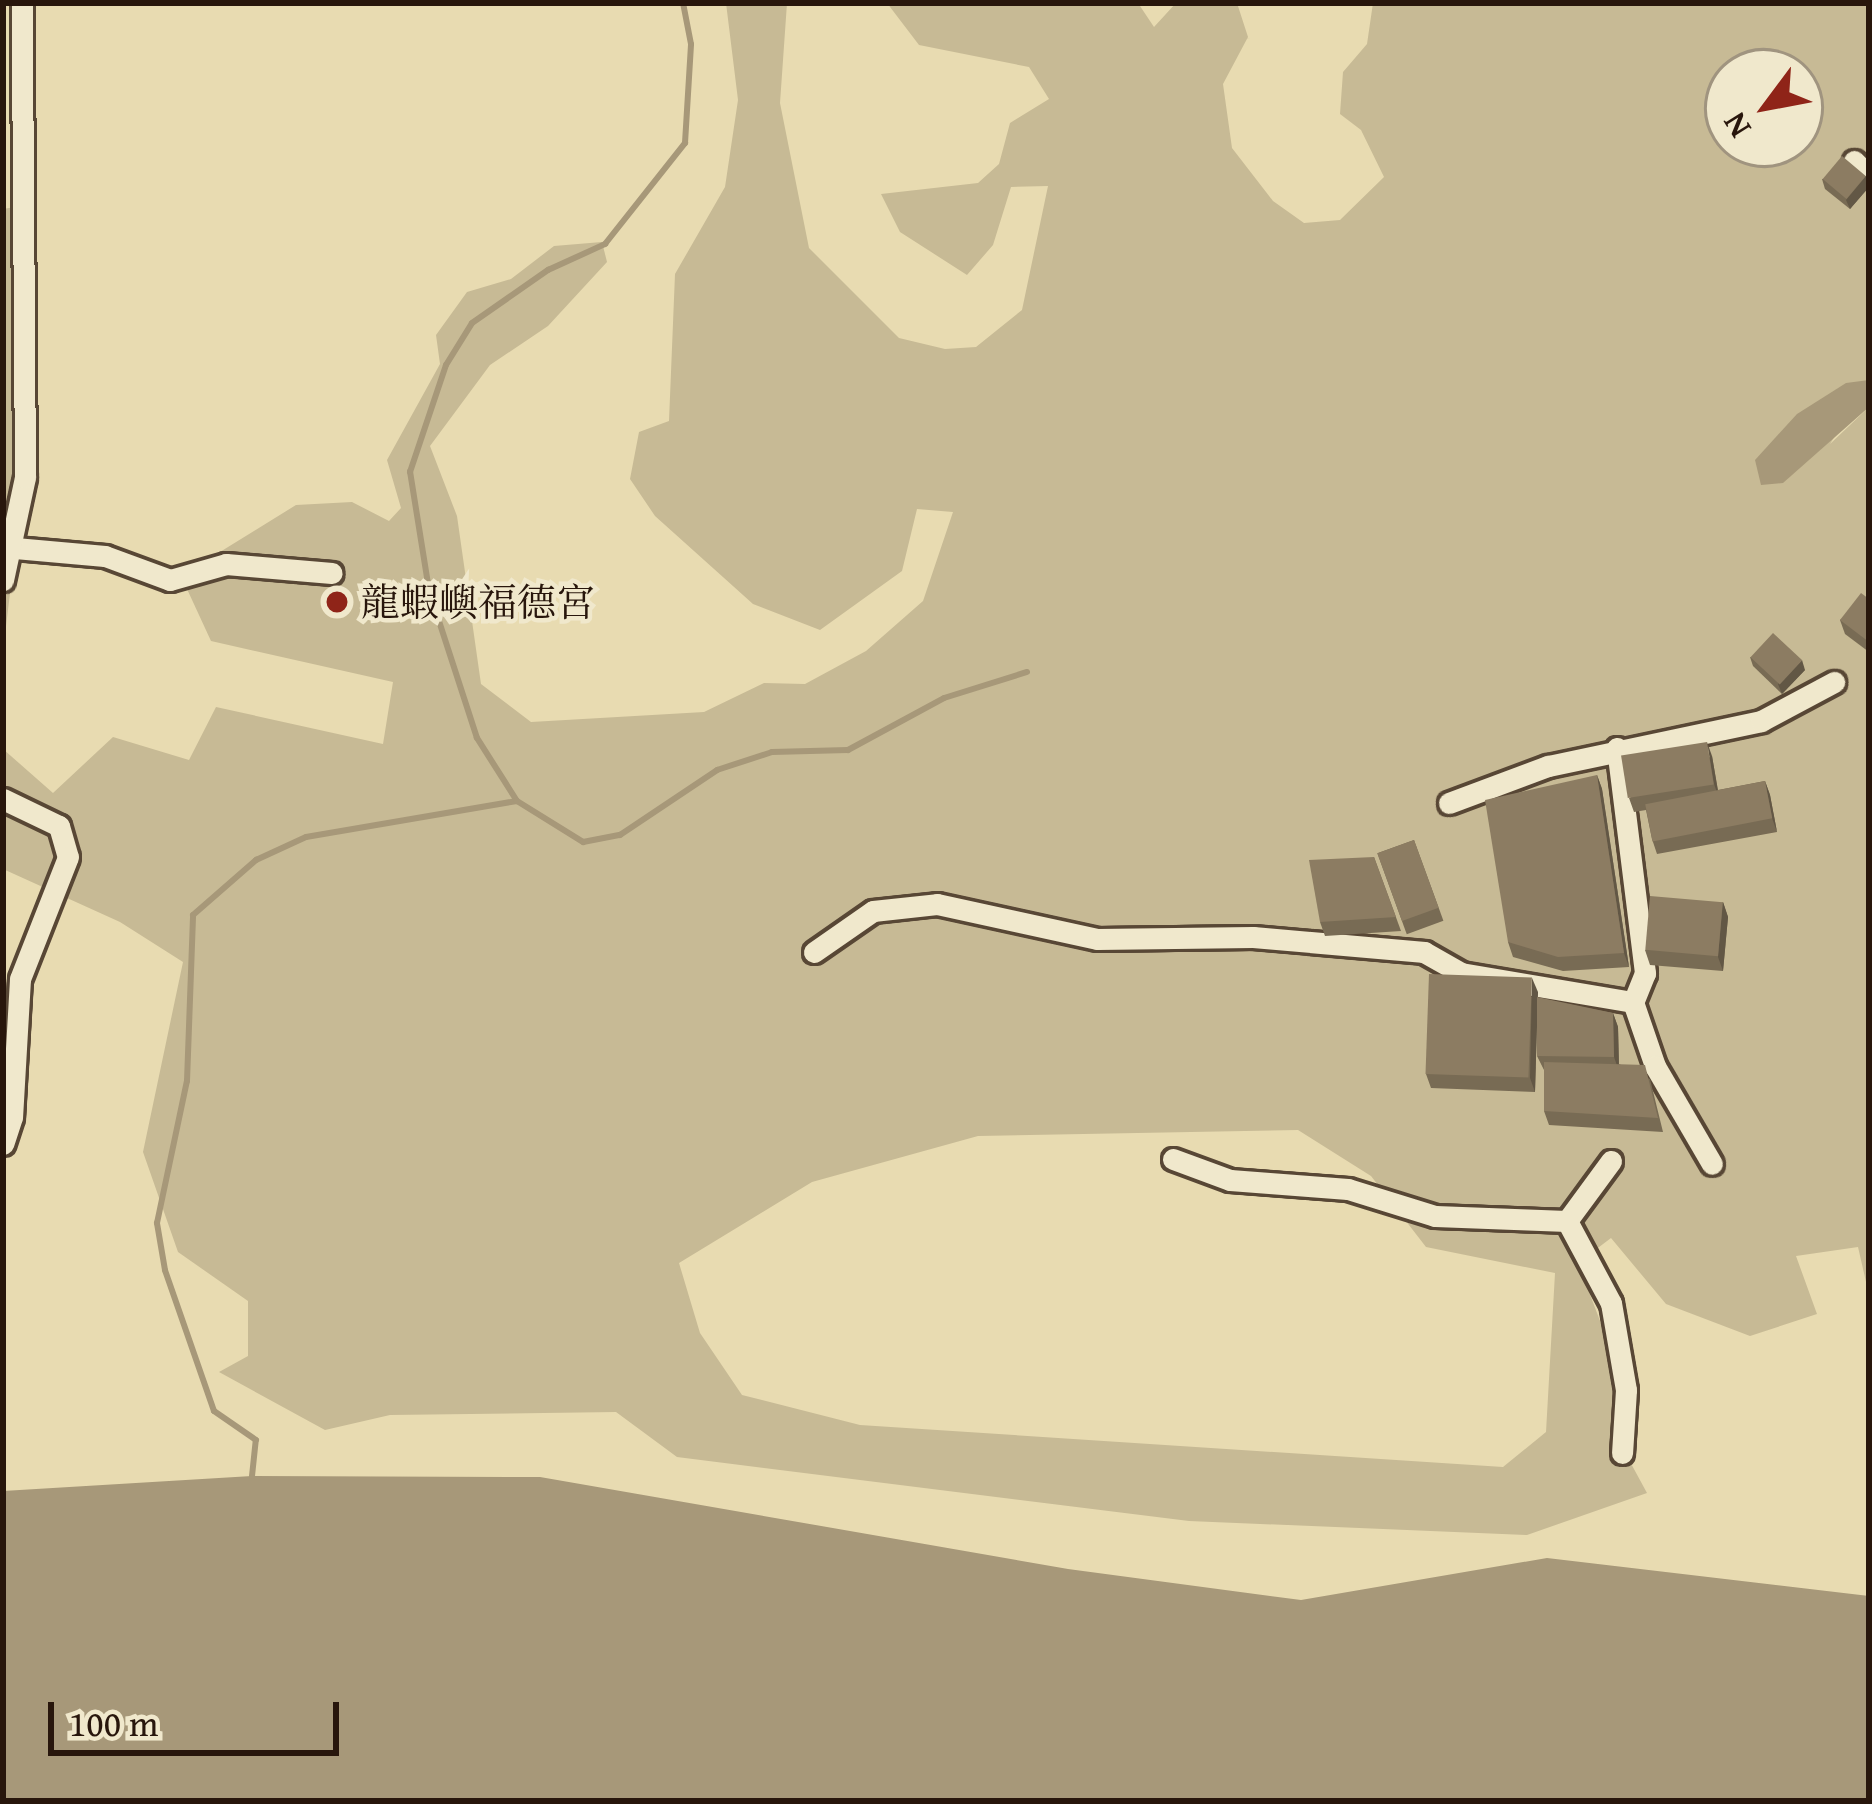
<!DOCTYPE html>
<html>
<head>
<meta charset="utf-8">
<style>
	body { margin:0 }
	#map { position:relative; width:1872px; height:1804px; overflow:hidden; background:#e8dbb1; font-family:"Gentium Book Plus","Noto Serif TC",serif }
	div>[style] { position:absolute }
	[style*='--x'] { left:calc(var(--x)*1px); top:calc(var(--y)*1px); width:calc(var(--w)*1px); rotate:calc(var(--a)*1deg) }
	.green>* { inset:0; background:#c7ba95 }
	.water>* { inset:0; background:#a79879 }
	.stream>* { height:6px; margin:-3px; padding:0 3px; transform-origin:3px; border-radius:3px; background:#a79879 }
	.roads { filter:drop-shadow(3px 0 #584735) drop-shadow(-3px 0 #584735) drop-shadow(0 3px #584735) drop-shadow(0 -3px #584735) }
	.street>* { height:21px; margin:-10.5px; padding:0 10.5px; transform-origin:10.5px; border-radius:10.5px; background:#f0e8cc }
	.wall>* { inset:0; background:#786b54; transform-origin:0 0 }
	.shaded-wall>* { inset:0; background:#625745 }
	.building>* { inset:0; background:#8c7c62; transform-origin:0 0 }
	.dots>* { width:33px; height:33px; translate:-50% -50%; box-sizing:border-box; border:6px solid #f0e8cc; border-radius:50% }
	span { translate:-50% -50%; white-space:nowrap; text-align:center; line-height:1.15; -webkit-text-stroke:9px #f0e8cc; paint-order:stroke }
	.poi-label { font-size:39px; color:#28160c }
	.left { translate:0 -50%; text-align:left }
	.frame { position:absolute; inset:0; border:6px solid #28160c; pointer-events:none }
	.north { position:absolute; left:1704px; top:48px; width:120px; height:120px; box-sizing:border-box; background:#f0e8cc; border:3px solid #a0947f; border-radius:50%; rotate:238deg; font-size:33px; font-weight:700; line-height:48px; text-align:center; color:#28160c }
	.north::after { content:''; display:block; margin:auto; width:42px; height:54px; background:#8f2418; clip-path:polygon(50% 0,100% 100%,50% 72%,0 100%) }
	.scale { position:absolute; left:48px; top:1702px; width:291px; height:54px; box-sizing:border-box; border:6px solid #28160c; border-top:0; padding-left:15px; font-size:36px; line-height:42px; white-space:nowrap; color:#28160c; -webkit-text-stroke:9px #f0e8cc; paint-order:stroke }
</style>
</head>
<body>
<div id="map">
	<div class="green">
		<div style="clip-path:polygon(evenodd,726px 3px,787px 3px,780px 103px,809px 248px,899px 338px,945px 349px,976px 347px,1022px 310px,1048px 186px,1011px 187px,993px 245px,967px 275px,900px 232px,881px 194px,978px 183px,999px 164px,1010px 123px,1049px 99px,1029px 67px,919px 45px,887px 3px,1138px 3px,1154px 27px,1176px 3px,1237px 3px,1248px 37px,1223px 84px,1232px 148px,1273px 201px,1304px 223px,1340px 220px,1384px 177px,1361px 130px,1340px 114px,1343px 72px,1367px 44px,1373px 3px,1869px 3px,1869px 381px,1830px 444px,1869px 407px,1869px 1295px,1858px 1247px,1796px 1256px,1817px 1314px,1750px 1336px,1666px 1304px,1611px 1238px,1578px 1263px,1605px 1334px,1622px 1447px,1647px 1493px,1527px 1535px,1189px 1521px,677px 1457px,616px 1412px,390px 1415px,325px 1430px,219px 1372px,248px 1356px,248px 1301px,178px 1252px,143px 1152px,183px 962px,120px 922px,3px 869px,3px 749px,53px 793px,113px 737px,189px 760px,216px 707px,383px 744px,393px 682px,211px 641px,181px 576px,296px 505px,352px 502px,389px 521px,401px 508px,387px 460px,440px 364px,436px 335px,467px 292px,511px 279px,554px 246px,602px 242px,607px 262px,548px 326px,490px 365px,430px 446px,457px 516px,481px 684px,531px 722px,704px 712px,764px 683px,805px 684px,866px 651px,923px 601px,953px 512px,917px 509px,902px 571px,820px 630px,753px 604px,655px 516px,630px 479px,639px 432px,669px 421px,675px 274px,725px 187px,738px 100px,726px 3px,1728px 72px,1800px 72px,1800px 144px,1728px 144px,1728px 72px,726px 3px,1298px 1130px,1371px 1176px,1426px 1247px,1555px 1273px,1546px 1432px,1503px 1467px,860px 1425px,742px 1395px,700px 1333px,679px 1263px,812px 1182px,978px 1136px,1298px 1130px)"></div>
		<div style="clip-path:polygon(15px 207px,19px 519px,3px 651px,3px 209px)"></div>
	</div>
	<div class="water">
		<div style="clip-path:polygon(1869px 380px,1869px 407px,1783px 483px,1761px 485px,1755px 460px,1797px 414px,1846px 383px)"></div>
		<div style="clip-path:polygon(252px 1476px,540px 1477px,1068px 1569px,1301px 1600px,1547px 1558px,1869px 1596px,1869px 1801px,3px 1801px,3px 1491px)"></div>
	</div>
	<div class="stream">
		<div style="--x:517;--y:801;--w:75;--a:-122.4"></div>
		<div style="--x:477;--y:738;--w:156;--a:-108"></div>
		<div style="--x:429;--y:590;--w:120;--a:-99.1"></div>
		<div style="--x:410;--y:472;--w:113;--a:-71.4"></div>
		<div style="--x:446;--y:365;--w:49;--a:-58.2"></div>
		<div style="--x:472;--y:323;--w:93;--a:-34.9"></div>
		<div style="--x:548;--y:270;--w:63;--a:-24.5"></div>
		<div style="--x:605;--y:244;--w:129;--a:-51.6"></div>
		<div style="--x:685;--y:143;--w:99;--a:-86.5"></div>
		<div style="--x:691;--y:44;--w:42;--a:-101"></div>
		<div style="--x:252;--y:1476;--w:36;--a:-84"></div>
		<div style="--x:256;--y:1440;--w:51;--a:-145.4"></div>
		<div style="--x:214;--y:1411;--w:149;--a:-109.2"></div>
		<div style="--x:165;--y:1270;--w:48;--a:-99.7"></div>
		<div style="--x:157;--y:1223;--w:145;--a:-78.1"></div>
		<div style="--x:187;--y:1081;--w:166;--a:-87.9"></div>
		<div style="--x:193;--y:915;--w:84;--a:-41.1"></div>
		<div style="--x:256;--y:860;--w:55;--a:-24.7"></div>
		<div style="--x:306;--y:837;--w:214;--a:-9.7"></div>
		<div style="--x:517;--y:801;--w:78;--a:31.8"></div>
		<div style="--x:583;--y:842;--w:38;--a:-11"></div>
		<div style="--x:620;--y:835;--w:117;--a:-33.8"></div>
		<div style="--x:717;--y:770;--w:58;--a:-18.1"></div>
		<div style="--x:772;--y:752;--w:76;--a:-1.5"></div>
		<div style="--x:848;--y:750;--w:109;--a:-28.4"></div>
		<div style="--x:944;--y:698;--w:87;--a:-17.4"></div>
	</div>
	<div class="roads">
		<div class="street">
			<div style="--x:1854;--y:161;--w:21;--a:45"></div>
			<div style="--x:15;--y:548;--w:90;--a:5.1"></div>
			<div style="--x:105;--y:556;--w:69;--a:20.3"></div>
			<div style="--x:170;--y:580;--w:58;--a:-15.9"></div>
			<div style="--x:226;--y:564;--w:106;--a:4.9"></div>
			<div style="--x:3;--y:580;--w:105;--a:-77.9"></div>
			<div style="--x:25;--y:477;--w:474;--a:-90.4"></div>
			<div style="--x:1617;--y:748;--w:227;--a:82.9"></div>
			<div style="--x:1645;--y:973;--w:31;--a:112"></div>
			<div style="--x:1633;--y:1002;--w:68;--a:71"></div>
			<div style="--x:1655;--y:1066;--w:113;--a:59.8"></div>
			<div style="--x:3;--y:799;--w:62;--a:25.7"></div>
			<div style="--x:59;--y:826;--w:32;--a:74"></div>
			<div style="--x:68;--y:857;--w:131;--a:111.5"></div>
			<div style="--x:20;--y:979;--w:138;--a:93.3"></div>
			<div style="--x:12;--y:1117;--w:28;--a:108"></div>
			<div style="--x:1449;--y:803;--w:106;--a:-20.5"></div>
			<div style="--x:1548;--y:766;--w:218;--a:-11.9"></div>
			<div style="--x:1761;--y:721;--w:83;--a:-28.1"></div>
			<div style="--x:814;--y:952;--w:72;--a:-34.8"></div>
			<div style="--x:873;--y:911;--w:64;--a:-6.2"></div>
			<div style="--x:937;--y:904;--w:164;--a:12.3"></div>
			<div style="--x:1097;--y:939;--w:156;--a:-0.7"></div>
			<div style="--x:1253;--y:937;--w:172;--a:5"></div>
			<div style="--x:1424;--y:952;--w:43;--a:29.6"></div>
			<div style="--x:1461;--y:973;--w:174;--a:9.6"></div>
			<div style="--x:1173;--y:1159;--w:61;--a:20.2"></div>
			<div style="--x:1230;--y:1180;--w:118;--a:4.4"></div>
			<div style="--x:1348;--y:1189;--w:91;--a:17.2"></div>
			<div style="--x:1435;--y:1216;--w:132;--a:2.2"></div>
			<div style="--x:1611;--y:1161;--w:74;--a:126.3"></div>
			<div style="--x:1567;--y:1221;--w:93;--a:61.8"></div>
			<div style="--x:1611;--y:1303;--w:88;--a:80.2"></div>
			<div style="--x:1626;--y:1390;--w:63;--a:93.6"></div>
		</div>
	</div>
	<div class="wall">
		<div style="clip-path:polygon(1866px 176px,1869px 187px,1850px 209px,1825px 189px,1822px 179px)"></div>
		<div style="clip-path:polygon(1869px 599px,1869px 652px,1845px 634px,1840px 620px)"></div>
		<div style="clip-path:polygon(1750px 657px,1805px 670px,1782px 694px,1753px 666px)"></div>
		<div style="clip-path:polygon(1712px 756px,1718px 790px,1765px 781px,1770px 795px,1777px 832px,1657px 854px,1652px 839px,1646px 810px,1634px 812px,1629px 798px)"></div>
		<div style="clip-path:polygon(1597px 775px,1602px 789px,1629px 967px,1563px 971px,1513px 957px,1508px 942px)"></div>
		<div style="left:1414px;top:840px;width:86px;height:39px;rotate:70deg"></div>
		<div style="clip-path:polygon(1374px 857px,1401px 931px,1325px 936px,1320px 922px)"></div>
		<div style="clip-path:polygon(1723px 902px,1728px 917px,1723px 971px,1650px 965px,1645px 950px)"></div>
		<div style="clip-path:polygon(1538px 992px,1537px 998px,1613px 1013px,1618px 1027px,1619px 1064px,1650px 1079px,1663px 1132px,1549px 1125px,1544px 1111px,1544px 1070px,1537px 1056px,1537px 1018px,1535px 1092px,1431px 1088px,1426px 1074px)"></div>
	</div>
	<div class="shaded-wall">
		<div style="clip-path:polygon(1866px 176px,1869px 187px,1850px 209px,1846px 200px)"></div>
		<div style="clip-path:polygon(1802px 660px,1805px 670px,1782px 694px,1778px 684px)"></div>
		<div style="clip-path:polygon(1707px 742px,1712px 756px,1719px 798px,1714px 784px)"></div>
		<div style="clip-path:polygon(1597px 775px,1602px 789px,1629px 967px,1624px 953px)"></div>
		<div style="clip-path:polygon(1765px 781px,1770px 795px,1777px 832px,1772px 818px)"></div>
		<div style="clip-path:polygon(1723px 902px,1728px 917px,1723px 971px,1718px 957px)"></div>
		<div style="clip-path:polygon(1532px 978px,1538px 992px,1535px 1092px,1530px 1078px)"></div>
		<div style="clip-path:polygon(1613px 1013px,1618px 1027px,1619px 1071px,1614px 1057px)"></div>
	</div>
	<div class="building">
		<div style="left:1842px;top:156px;width:31px;height:30px;rotate:40deg"></div>
		<div style="clip-path:polygon(1861px 593px,1869px 599px,1869px 642px,1840px 620px)"></div>
		<div style="left:1773px;top:633px;width:40px;height:33px;rotate:43deg"></div>
		<div style="left:1707px;top:742px;width:43px;height:87px;rotate:81deg"></div>
		<div style="clip-path:polygon(1597px 775px,1624px 953px,1558px 957px,1508px 942px,1485px 800px)"></div>
		<div style="left:1765px;top:781px;width:38px;height:122px;rotate:79deg"></div>
		<div style="left:1414px;top:840px;width:72px;height:39px;rotate:70deg"></div>
		<div style="clip-path:polygon(1374px 857px,1396px 917px,1320px 922px,1309px 860px)"></div>
		<div style="left:1650px;top:896px;width:73px;height:54px;rotate:5deg"></div>
		<div style="left:1429px;top:974px;width:103px;height:100px;rotate:2deg"></div>
		<div style="clip-path:polygon(1537px 997px,1613px 1013px,1614px 1057px,1537px 1056px)"></div>
		<div style="clip-path:polygon(1544px 1062px,1645px 1065px,1658px 1118px,1544px 1111px)"></div>
	</div>
	<div class="dots">
		<div style="left:337px;top:602px;background:#8f2418"></div>
	</div>
	<div class="poi-label">
		<span class="left" style="left:361px;top:602px">龍蝦嶼福德宮</span>
	</div>
	<div class="frame"></div>
	<div class="north">N</div>
	<div class="scale">100 m</div>
</div>
</body>
</html>
